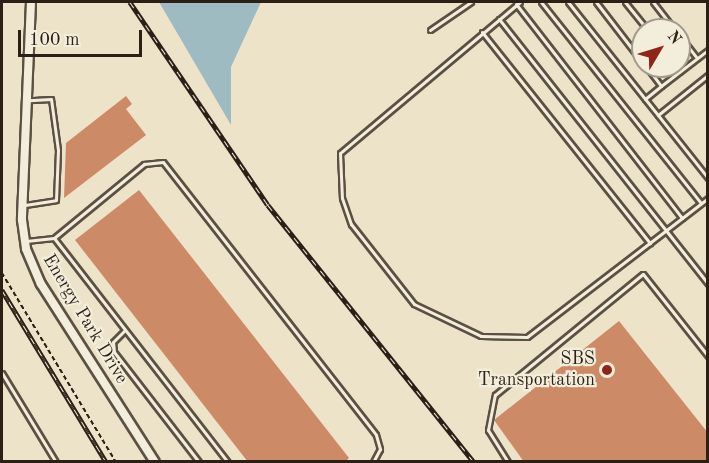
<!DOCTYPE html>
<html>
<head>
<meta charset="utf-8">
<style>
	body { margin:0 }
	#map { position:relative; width:709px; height:463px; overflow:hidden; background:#ece3c9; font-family:"Old Standard TT",serif }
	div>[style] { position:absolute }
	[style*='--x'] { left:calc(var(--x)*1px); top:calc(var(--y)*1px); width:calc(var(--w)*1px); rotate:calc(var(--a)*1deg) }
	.water>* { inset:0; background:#9ebbc1 }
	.building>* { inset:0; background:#cd8a67 }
	.path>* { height:1.5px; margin-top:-0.75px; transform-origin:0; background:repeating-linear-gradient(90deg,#2c1f15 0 4.5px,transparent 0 7.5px) }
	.roads { filter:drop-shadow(2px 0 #5c5042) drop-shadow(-2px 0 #5c5042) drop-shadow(0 2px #5c5042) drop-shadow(0 -2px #5c5042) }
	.service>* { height:3px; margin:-1.5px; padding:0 1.5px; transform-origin:1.5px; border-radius:1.5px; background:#f3eddc }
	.tertiary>* { height:8px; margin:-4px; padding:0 4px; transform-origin:4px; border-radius:4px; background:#f3eddc }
	.rail>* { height:4.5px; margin-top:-2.25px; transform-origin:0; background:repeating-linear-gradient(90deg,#f3eddc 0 7px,#2c1f15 0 14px); box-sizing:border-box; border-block:2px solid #2c1f15 }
	.dots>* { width:16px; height:16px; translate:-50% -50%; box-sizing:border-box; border:3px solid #f3eddc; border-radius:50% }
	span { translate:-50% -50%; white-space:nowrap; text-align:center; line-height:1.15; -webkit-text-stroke:4.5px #f3eddc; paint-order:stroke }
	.street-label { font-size:18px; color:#2c1f15 }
	.poi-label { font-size:18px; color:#2c1f15 }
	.right { translate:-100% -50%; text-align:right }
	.frame { position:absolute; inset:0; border:3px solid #2c1f15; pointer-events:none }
	.north { position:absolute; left:631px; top:18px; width:60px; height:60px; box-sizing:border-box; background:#f3eddc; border:2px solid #a39b8c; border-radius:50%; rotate:52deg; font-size:16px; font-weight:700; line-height:24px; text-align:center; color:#2c1f15 }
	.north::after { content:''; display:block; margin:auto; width:21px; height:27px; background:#8f2418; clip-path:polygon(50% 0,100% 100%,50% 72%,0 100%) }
	.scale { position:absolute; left:18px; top:30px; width:124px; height:27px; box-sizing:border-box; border:3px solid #2c1f15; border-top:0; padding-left:8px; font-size:18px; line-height:21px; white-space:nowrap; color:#2c1f15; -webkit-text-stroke:4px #f3eddc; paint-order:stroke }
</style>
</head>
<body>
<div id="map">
	<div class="water">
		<div style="clip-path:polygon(159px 2px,261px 2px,231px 67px,231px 125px)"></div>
	</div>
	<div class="building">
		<div style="clip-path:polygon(126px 96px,132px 104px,126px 109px,146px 135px,64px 198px,66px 143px)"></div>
		<div style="clip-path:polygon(139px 190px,349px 458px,345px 462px,248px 462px,75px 240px)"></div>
		<div style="clip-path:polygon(619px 321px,708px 433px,708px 462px,524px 462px,494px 420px)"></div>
	</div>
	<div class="path">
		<div style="--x:2;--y:273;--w:221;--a:58.9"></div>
	</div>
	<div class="roads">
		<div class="service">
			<div style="--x:520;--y:2;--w:235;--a:140"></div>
			<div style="--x:340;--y:153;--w:45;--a:87.5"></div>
			<div style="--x:342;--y:198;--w:28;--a:71"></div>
			<div style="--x:351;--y:224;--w:102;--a:51.8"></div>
			<div style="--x:414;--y:304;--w:74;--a:25.5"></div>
			<div style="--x:481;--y:336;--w:46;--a:1.2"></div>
			<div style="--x:527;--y:337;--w:228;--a:-37.5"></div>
			<div style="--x:541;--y:2;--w:257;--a:51.5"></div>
			<div style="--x:568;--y:2;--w:225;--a:51.5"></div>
			<div style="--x:596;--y:2;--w:77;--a:52.4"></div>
			<div style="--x:625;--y:2;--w:36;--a:51"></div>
			<div style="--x:653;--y:2;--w:36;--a:52"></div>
			<div style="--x:516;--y:4;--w:271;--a:52.2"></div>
			<div style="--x:499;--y:19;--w:337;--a:51.7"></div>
			<div style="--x:430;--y:30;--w:50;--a:-34.3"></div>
			<div style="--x:482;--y:32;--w:270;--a:51.5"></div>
			<div style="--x:679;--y:35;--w:29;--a:52"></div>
			<div style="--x:646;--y:66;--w:25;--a:53"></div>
			<div style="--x:661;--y:86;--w:59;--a:-37.5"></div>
			<div style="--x:677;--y:66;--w:6;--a:59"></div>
			<div style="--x:645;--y:99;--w:21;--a:-39"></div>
			<div style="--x:658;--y:115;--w:64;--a:-38.7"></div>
			<div style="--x:25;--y:205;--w:31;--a:-9"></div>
			<div style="--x:56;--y:200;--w:50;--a:-87.7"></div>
			<div style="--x:58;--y:150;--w:51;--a:-97.8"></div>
			<div style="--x:51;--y:99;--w:22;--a:177"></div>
			<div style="--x:54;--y:238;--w:284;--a:52.2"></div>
			<div style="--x:26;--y:241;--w:28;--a:-6"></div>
			<div style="--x:54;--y:238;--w:117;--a:-39.4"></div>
			<div style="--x:144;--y:164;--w:19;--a:-6"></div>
			<div style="--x:163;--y:162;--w:346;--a:52"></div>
			<div style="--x:376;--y:435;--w:15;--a:74"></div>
			<div style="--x:380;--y:449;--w:15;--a:118"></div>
			<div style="--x:125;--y:330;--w:17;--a:135"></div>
			<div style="--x:113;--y:342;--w:10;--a:84"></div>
			<div style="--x:114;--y:352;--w:139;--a:52.3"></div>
			<div style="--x:2;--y:373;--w:104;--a:58.8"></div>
			<div style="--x:508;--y:462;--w:38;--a:-122"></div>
			<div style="--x:488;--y:430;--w:36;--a:-79"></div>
			<div style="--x:495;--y:395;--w:191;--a:-39.3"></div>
			<div style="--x:643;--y:274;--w:105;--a:51.6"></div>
		</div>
		<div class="tertiary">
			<div style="--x:31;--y:2;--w:218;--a:92.4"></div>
			<div style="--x:22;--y:220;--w:29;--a:82"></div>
			<div style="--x:26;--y:249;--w:38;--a:67"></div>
			<div style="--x:41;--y:284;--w:211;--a:57.4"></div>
		</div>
	</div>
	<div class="rail">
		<div style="--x:130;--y:2;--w:245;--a:55.8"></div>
		<div style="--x:268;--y:205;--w:329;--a:51.3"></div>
		<div style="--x:2;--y:290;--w:201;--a:58.8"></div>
	</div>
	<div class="dots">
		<div style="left:607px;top:370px;background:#8f2418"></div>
	</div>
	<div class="street-label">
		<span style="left:85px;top:319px;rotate:59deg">Energy Park Drive</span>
	</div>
	<div class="poi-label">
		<span class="right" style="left:595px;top:370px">SBS<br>Transportation</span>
	</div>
	<div class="frame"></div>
	<div class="north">N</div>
	<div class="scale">100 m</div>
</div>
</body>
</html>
